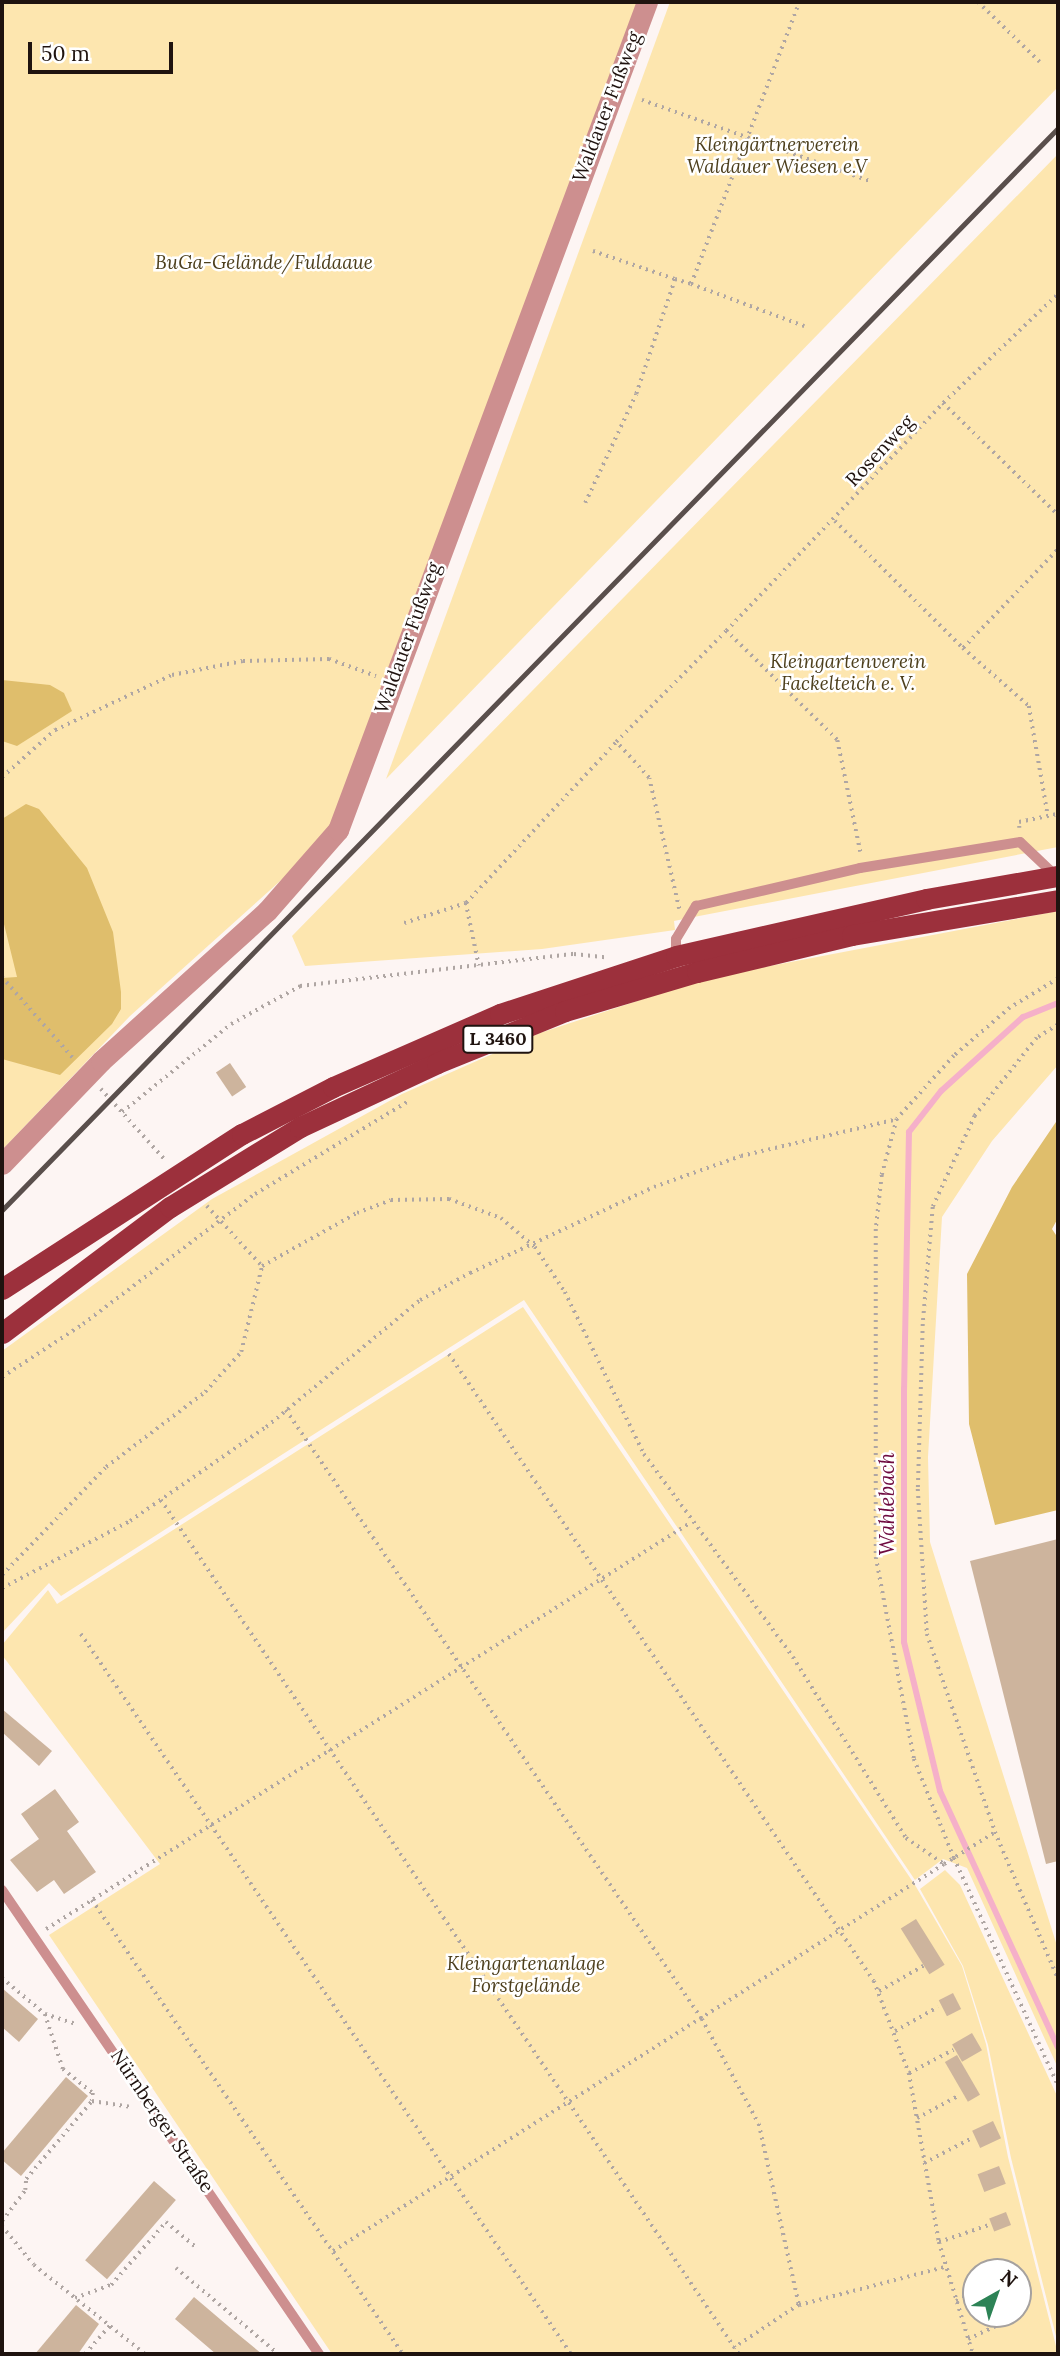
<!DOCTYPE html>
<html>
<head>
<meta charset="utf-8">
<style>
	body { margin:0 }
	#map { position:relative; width:1060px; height:2356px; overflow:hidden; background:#fdf5f3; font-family:Lora,serif }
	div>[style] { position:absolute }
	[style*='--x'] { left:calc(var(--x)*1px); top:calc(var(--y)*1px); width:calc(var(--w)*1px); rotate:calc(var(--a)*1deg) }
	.green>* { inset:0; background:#fde6af }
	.forest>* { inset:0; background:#dfbe6c }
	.stream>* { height:6px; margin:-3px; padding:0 3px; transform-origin:3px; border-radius:3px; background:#f5b0c9 }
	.building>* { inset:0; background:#cdb49d; transform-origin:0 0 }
	.path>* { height:3.5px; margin-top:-1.75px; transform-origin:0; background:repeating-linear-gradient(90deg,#afa6a3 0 2px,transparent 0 7px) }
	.lane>* { height:10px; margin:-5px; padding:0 5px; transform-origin:5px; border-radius:5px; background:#cd8f8f }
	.street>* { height:21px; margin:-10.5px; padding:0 10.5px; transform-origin:10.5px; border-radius:10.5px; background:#cd8f8f }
	.primary>* { height:21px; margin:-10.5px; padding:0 10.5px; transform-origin:10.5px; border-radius:10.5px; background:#9c303c }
	.rail>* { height:5px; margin:-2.5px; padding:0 2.5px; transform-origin:2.5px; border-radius:2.5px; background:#5a4f4c }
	span { translate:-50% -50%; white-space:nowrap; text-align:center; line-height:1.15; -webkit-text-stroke:5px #fff; paint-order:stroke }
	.shield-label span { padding:2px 5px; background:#fff; border:2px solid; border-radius:5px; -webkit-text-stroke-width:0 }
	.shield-label { font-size:18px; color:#1f130f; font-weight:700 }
	.street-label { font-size:19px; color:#1f130f }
	.park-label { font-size:19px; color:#4d3f1c; font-style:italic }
	.water-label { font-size:21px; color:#6e0a3f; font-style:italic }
	.frame { position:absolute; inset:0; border:4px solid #1f130f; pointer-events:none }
	.north { position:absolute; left:962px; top:2258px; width:70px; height:70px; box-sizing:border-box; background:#fff; border:2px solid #a5a19f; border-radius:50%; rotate:40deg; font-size:19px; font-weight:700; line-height:28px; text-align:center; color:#1f130f }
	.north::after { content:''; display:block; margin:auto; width:24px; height:32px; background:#2d8356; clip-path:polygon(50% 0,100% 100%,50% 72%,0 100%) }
	.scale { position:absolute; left:28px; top:42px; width:145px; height:32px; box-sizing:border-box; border:4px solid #1f130f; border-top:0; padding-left:9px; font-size:21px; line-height:24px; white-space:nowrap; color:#1f130f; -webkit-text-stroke:5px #fff; paint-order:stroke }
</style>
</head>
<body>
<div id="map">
	<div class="green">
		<div style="clip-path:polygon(2px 2px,640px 2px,328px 838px,130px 1016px,2px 1150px)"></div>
		<div style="clip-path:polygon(670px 2px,1058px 2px,1058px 87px,386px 779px)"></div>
		<div style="clip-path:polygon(1058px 154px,1058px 847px,699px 916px,674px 921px,675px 930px,542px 949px,305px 966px,292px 936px)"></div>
		<div style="clip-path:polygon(1058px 911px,1058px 1065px,992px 1141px,942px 1217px,928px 1457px,930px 1542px,1058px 1949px,1058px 2068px,967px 1868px,943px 1859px,915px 1880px,524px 1300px,61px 1596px,49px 1583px,2px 1633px,2px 1351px,212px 1199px,402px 1094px,540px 1033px,707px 978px)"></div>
		<div style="clip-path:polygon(evenodd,523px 1307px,915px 1885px,962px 1966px,986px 2044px,1008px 2157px,1058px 2354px,332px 2354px,49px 1935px,160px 1864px,2px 1655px,2px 1645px,48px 1590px,57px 1604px,523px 1307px,976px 2272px,1018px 2272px,1018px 2314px,976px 2314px,976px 2272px)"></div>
		<div style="clip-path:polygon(945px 1870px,960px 1885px,1058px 2098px,1058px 2344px,1011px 2158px,988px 2045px,963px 1966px,920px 1889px)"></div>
	</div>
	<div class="forest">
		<div style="clip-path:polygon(2px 680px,50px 685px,64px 693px,72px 711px,17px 746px,2px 741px)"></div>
		<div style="clip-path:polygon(26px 804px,39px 809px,87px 868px,113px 932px,121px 992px,121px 1009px,112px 1024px,60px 1075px,2px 1059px,2px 978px,17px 977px,2px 916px,2px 819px)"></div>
		<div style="clip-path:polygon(1058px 1119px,1058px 1218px,1052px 1229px,1058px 1238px,1058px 1510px,995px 1525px,969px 1424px,967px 1274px,1012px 1187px)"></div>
	</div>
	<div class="stream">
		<div style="--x:1058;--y:1003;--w:38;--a:158"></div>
		<div style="--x:1023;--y:1017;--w:110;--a:137.9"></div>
		<div style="--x:941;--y:1091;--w:52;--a:128"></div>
		<div style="--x:909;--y:1132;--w:257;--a:91.1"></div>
		<div style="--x:904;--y:1389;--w:253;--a:90"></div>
		<div style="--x:904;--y:1642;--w:153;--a:76.4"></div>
		<div style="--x:940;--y:1791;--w:282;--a:65.3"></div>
	</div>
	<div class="building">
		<div style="left:230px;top:1063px;width:29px;height:17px;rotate:56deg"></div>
		<div style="clip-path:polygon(1058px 1539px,1058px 1861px,1046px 1864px,970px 1561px)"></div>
		<div style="clip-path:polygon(2px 1709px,52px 1751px,39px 1766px,2px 1732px)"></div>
		<div style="clip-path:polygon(55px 1789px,79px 1822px,67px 1831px,96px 1872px,64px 1894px,54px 1880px,37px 1892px,10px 1860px,39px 1839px,21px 1814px)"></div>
		<div style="left:916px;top:1919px;width:54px;height:18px;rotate:58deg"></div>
		<div style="clip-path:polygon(2px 1988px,38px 2019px,19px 2042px,2px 2027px)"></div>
		<div style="left:953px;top:1993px;width:18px;height:16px;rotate:63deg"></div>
		<div style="left:972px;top:2033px;width:20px;height:23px;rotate:60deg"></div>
		<div style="left:957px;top:2055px;width:46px;height:14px;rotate:60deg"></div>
		<div style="clip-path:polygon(66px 2077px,88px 2096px,21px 2176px,2px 2160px,2px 2153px)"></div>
		<div style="left:993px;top:2121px;width:19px;height:23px;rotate:65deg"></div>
		<div style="left:999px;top:2166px;width:19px;height:23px;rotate:69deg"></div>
		<div style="left:154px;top:2181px;width:29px;height:105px;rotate:41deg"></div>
		<div style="left:1006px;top:2212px;width:14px;height:18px;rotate:69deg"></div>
		<div style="clip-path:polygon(194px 2297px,234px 2331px,262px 2354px,216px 2354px,175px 2319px)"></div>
		<div style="clip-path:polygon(76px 2305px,99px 2324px,78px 2354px,35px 2354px)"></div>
	</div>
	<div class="path">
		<div style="--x:978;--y:2;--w:86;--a:44.1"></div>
		<div style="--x:642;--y:100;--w:242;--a:19.6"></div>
		<div style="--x:593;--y:251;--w:87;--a:18.9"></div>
		<div style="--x:691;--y:284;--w:121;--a:20.4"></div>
		<div style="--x:943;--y:403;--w:161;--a:44.2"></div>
		<div style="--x:585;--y:503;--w:120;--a:-64.9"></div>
		<div style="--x:636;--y:394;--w:121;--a:-71.3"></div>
		<div style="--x:675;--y:279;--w:17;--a:17"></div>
		<div style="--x:691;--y:284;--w:302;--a:-69"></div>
		<div style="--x:835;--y:521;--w:180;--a:44.8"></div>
		<div style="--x:963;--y:648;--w:137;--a:-46.2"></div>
		<div style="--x:963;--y:648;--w:88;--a:41.3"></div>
		<div style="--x:1029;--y:706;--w:112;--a:80.2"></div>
		<div style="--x:2;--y:777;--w:71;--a:-41.6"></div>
		<div style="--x:55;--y:730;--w:129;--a:-25.2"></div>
		<div style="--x:172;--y:675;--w:72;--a:-11.2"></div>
		<div style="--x:243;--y:661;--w:86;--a:-1.3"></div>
		<div style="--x:329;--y:659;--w:50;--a:19.9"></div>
		<div style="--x:1019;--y:828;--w:6;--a:-90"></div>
		<div style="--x:1019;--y:822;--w:40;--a:-12"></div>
		<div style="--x:860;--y:852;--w:114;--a:-101.6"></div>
		<div style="--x:837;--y:740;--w:156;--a:-135.5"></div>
		<div style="--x:726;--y:631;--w:315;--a:-46.4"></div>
		<div style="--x:943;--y:403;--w:158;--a:-43.5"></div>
		<div style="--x:466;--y:903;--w:64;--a:78.3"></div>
		<div style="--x:679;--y:909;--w:134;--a:-102.9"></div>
		<div style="--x:649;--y:778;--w:49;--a:-132.5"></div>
		<div style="--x:616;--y:742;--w:156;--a:-45.3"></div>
		<div style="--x:404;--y:923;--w:65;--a:-17.9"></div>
		<div style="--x:466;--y:903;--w:220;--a:-47"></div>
		<div style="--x:2;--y:977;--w:111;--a:48.7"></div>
		<div style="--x:1058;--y:979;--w:56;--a:148.9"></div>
		<div style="--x:1010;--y:1008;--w:74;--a:139.4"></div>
		<div style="--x:954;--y:1056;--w:85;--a:132.1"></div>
		<div style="--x:897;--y:1119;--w:58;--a:105"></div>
		<div style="--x:882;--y:1175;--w:54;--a:96.3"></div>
		<div style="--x:876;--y:1229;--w:328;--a:90"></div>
		<div style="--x:876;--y:1557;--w:206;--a:79.3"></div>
		<div style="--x:914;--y:1759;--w:107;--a:68"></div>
		<div style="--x:954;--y:1858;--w:250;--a:65.4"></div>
		<div style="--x:1058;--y:1025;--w:25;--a:148"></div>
		<div style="--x:1037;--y:1038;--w:100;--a:128.5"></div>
		<div style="--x:975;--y:1116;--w:100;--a:114.8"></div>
		<div style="--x:933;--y:1207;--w:117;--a:94.9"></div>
		<div style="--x:923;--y:1324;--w:165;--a:91.7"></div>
		<div style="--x:918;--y:1489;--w:145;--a:86.4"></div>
		<div style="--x:927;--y:1634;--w:209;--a:71"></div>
		<div style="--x:995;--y:1832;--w:159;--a:66.7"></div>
		<div style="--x:101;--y:1089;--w:97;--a:47.9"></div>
		<div style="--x:122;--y:1112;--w:140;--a:-38.9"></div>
		<div style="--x:231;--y:1024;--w:79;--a:-28.8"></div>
		<div style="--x:300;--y:986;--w:276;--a:-6.7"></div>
		<div style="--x:574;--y:954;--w:31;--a:6"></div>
		<div style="--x:207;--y:1206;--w:81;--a:47.5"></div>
		<div style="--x:262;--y:1266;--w:109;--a:-29.2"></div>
		<div style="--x:357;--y:1213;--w:36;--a:-21"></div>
		<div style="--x:391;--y:1200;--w:58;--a:-1"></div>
		<div style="--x:449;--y:1199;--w:55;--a:20.1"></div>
		<div style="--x:501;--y:1218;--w:45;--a:40.5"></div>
		<div style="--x:535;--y:1247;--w:54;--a:56.3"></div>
		<div style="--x:565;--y:1292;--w:180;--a:64"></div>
		<div style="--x:644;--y:1454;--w:252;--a:53.7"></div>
		<div style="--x:793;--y:1657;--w:213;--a:58"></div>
		<div style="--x:906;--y:1838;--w:46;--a:34.4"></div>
		<div style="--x:944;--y:1864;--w:60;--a:-32.1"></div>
		<div style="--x:449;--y:1354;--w:757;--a:55.87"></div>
		<div style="--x:874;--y:1981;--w:98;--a:69.2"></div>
		<div style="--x:909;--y:2073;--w:172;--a:79.9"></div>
		<div style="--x:939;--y:2242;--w:117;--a:73.1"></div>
		<div style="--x:2;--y:1377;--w:97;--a:-33.2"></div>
		<div style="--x:83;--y:1324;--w:216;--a:-37.1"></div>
		<div style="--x:255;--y:1194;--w:181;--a:-31.2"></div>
		<div style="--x:286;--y:1410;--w:738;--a:55.66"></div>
		<div style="--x:702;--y:2019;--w:119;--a:61.5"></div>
		<div style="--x:759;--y:2124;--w:185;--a:77.5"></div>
		<div style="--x:799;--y:2305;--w:78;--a:146.5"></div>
		<div style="--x:161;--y:1500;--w:1031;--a:55.91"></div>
		<div style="--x:2;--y:1575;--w:150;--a:-46.1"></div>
		<div style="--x:106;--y:1467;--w:124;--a:-37.1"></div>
		<div style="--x:205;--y:1392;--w:54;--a:-48"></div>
		<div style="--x:241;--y:1352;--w:89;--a:-76.3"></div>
		<div style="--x:2;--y:1588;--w:144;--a:-27.6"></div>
		<div style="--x:130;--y:1521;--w:165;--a:-34.7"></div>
		<div style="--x:266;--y:1427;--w:200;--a:-39.5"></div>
		<div style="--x:420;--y:1300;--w:57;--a:-28.4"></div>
		<div style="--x:470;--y:1273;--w:203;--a:-25.1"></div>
		<div style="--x:654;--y:1187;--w:92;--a:-19.6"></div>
		<div style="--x:741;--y:1156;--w:160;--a:-13.3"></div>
		<div style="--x:81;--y:1634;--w:871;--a:55.76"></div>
		<div style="--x:92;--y:1900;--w:550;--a:55.59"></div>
		<div style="--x:46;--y:1929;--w:761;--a:-32.23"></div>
		<div style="--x:2;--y:1978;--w:56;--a:39.9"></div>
		<div style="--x:45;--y:2014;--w:58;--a:71.9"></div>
		<div style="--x:63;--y:2069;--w:38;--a:39"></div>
		<div style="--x:93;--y:2093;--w:8;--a:97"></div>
		<div style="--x:879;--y:1991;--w:51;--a:-29.6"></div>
		<div style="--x:45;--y:2014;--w:33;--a:18"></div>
		<div style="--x:895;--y:2031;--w:49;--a:-29.2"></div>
		<div style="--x:909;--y:2073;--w:50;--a:-27.6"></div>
		<div style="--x:917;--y:2118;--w:47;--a:-28.2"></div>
		<div style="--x:924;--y:2163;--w:54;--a:-27.5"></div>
		<div style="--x:2;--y:2221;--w:39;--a:-53"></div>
		<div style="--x:25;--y:2190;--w:11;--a:-85"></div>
		<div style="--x:26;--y:2179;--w:102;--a:-49.8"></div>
		<div style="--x:92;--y:2101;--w:40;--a:8.5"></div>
		<div style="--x:2;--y:2226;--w:50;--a:50.6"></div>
		<div style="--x:34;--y:2265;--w:142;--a:38.7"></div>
		<div style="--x:939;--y:2242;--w:53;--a:-18.8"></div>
		<div style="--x:333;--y:2251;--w:723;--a:-32.35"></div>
		<div style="--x:176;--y:2268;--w:131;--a:40"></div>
		<div style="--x:75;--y:2298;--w:38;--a:-20"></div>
		<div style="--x:111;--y:2285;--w:84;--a:-48.9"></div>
		<div style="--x:166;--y:2222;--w:38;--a:40"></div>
		<div style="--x:956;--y:2301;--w:22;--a:-27"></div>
		<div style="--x:799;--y:2305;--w:151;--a:-14.6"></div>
		<div style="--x:968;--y:2339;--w:38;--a:-25"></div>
		<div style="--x:85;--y:2354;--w:38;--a:-49"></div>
	</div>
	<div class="lane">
		<div style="--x:676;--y:956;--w:17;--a:-90"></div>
		<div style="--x:676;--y:939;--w:39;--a:-59"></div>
		<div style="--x:696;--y:906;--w:168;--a:-13"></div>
		<div style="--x:860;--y:868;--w:162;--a:-9.2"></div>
		<div style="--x:1020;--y:842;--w:51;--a:43.4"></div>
		<div style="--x:2;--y:1890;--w:562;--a:55.66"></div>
	</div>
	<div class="street">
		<div style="--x:2;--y:1164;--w:143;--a:-46.1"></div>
		<div style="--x:101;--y:1061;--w:224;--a:-42.1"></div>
		<div style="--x:267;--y:911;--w:108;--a:-48.8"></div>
		<div style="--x:338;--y:830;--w:884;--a:-69.54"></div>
	</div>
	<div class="primary">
		<div style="--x:2;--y:1289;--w:286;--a:-32.9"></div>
		<div style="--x:242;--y:1134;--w:102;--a:-27.3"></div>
		<div style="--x:333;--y:1087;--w:182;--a:-23.6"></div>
		<div style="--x:500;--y:1014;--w:185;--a:-18.2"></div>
		<div style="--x:676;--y:956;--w:256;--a:-12.8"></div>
		<div style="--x:926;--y:899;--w:134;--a:-9.9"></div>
		<div style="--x:2;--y:1333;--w:210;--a:-36.9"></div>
		<div style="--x:170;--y:1207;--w:153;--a:-31.6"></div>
		<div style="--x:300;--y:1127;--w:151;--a:-25"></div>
		<div style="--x:437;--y:1063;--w:138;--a:-22.1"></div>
		<div style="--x:565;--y:1011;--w:138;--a:-16.5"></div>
		<div style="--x:697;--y:972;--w:159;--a:-13.4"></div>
		<div style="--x:852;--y:935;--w:209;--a:-9.6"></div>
	</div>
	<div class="rail">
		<div style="--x:2;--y:1210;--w:1512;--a:-45.7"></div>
	</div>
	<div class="shield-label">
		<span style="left:498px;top:1039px">L 3460</span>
	</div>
	<div class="street-label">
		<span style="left:607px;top:107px;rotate:-69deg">Waldauer Fußweg</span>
		<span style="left:880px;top:451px;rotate:-47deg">Rosenweg</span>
		<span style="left:408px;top:638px;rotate:-70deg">Waldauer Fußweg</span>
		<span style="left:162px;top:2121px;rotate:56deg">Nürnberger Straße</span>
	</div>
	<div class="park-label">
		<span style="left:777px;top:156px">Kleingärtnerverein<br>Waldauer Wiesen e.V</span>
		<span style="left:264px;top:263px">BuGa-Gelände/Fuldaaue</span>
		<span style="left:848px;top:673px">Kleingartenverein<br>Fackelteich e. V.</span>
		<span style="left:526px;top:1975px">Kleingartenanlage<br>Forstgelände</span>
	</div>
	<div class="water-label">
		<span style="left:887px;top:1504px;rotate:-90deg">Wahlebach</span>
	</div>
	<div class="frame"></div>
	<div class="north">N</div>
	<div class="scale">50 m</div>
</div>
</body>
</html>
